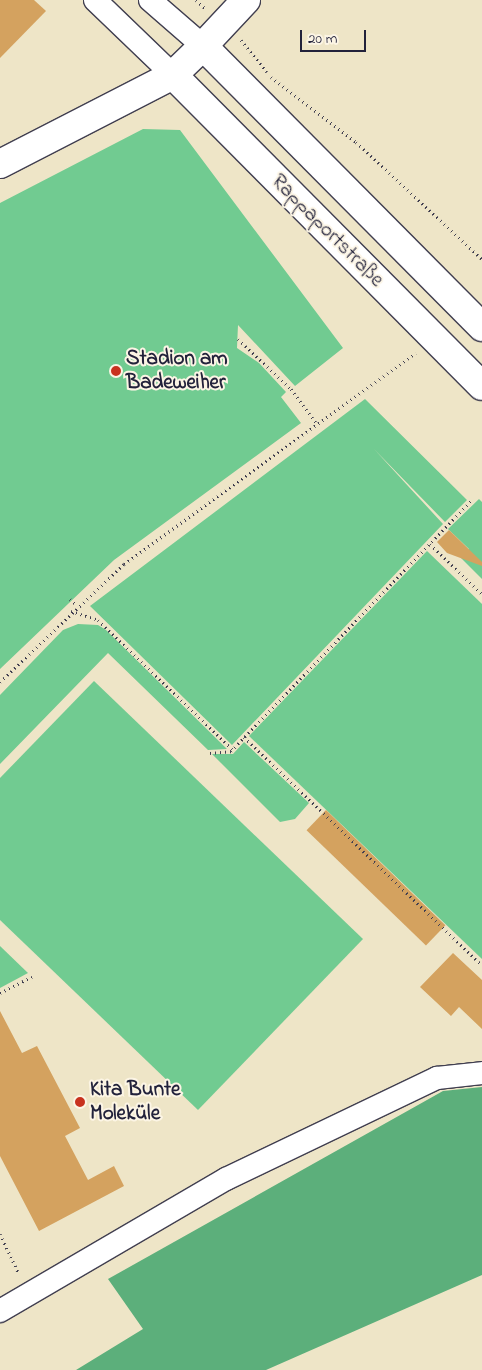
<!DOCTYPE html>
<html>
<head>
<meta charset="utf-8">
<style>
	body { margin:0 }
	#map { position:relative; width:482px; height:1370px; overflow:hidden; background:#eee5c7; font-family:"Indie Flower",sans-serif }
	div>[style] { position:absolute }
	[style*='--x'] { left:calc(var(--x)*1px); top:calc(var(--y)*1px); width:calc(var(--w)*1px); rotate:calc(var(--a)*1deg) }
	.green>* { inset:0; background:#71cb91 }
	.forest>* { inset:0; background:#5caf7b }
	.building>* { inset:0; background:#d4a25f; transform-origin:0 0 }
	.path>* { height:3px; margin-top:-1.5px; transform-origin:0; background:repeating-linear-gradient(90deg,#413f50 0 1px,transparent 0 5px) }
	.roads { filter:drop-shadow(1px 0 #413f50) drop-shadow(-1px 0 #413f50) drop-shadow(0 1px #413f50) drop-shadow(0 -1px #413f50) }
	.minor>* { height:22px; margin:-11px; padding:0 11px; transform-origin:11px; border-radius:11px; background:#fff }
	.tertiary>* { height:28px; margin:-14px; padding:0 14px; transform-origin:14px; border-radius:14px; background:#fff }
	.secondary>* { height:28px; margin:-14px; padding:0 14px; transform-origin:14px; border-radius:14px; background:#fff }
	.dots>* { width:14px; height:14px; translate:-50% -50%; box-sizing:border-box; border:2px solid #fcf5e5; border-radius:50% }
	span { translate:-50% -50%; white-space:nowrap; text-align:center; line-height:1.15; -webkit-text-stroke:4px #fcf5e5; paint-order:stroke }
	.street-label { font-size:21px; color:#22223b }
	.poi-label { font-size:21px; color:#22223b; font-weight:700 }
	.left { translate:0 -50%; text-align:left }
	.scale { position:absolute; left:300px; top:30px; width:66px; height:22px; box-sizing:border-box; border:2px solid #22223b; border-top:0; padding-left:6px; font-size:15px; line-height:18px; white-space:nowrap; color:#22223b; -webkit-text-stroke:4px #fcf5e5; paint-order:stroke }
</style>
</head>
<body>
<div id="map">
	<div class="green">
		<div style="clip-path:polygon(143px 129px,180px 130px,343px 348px,295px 386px,238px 325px,237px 348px,259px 363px,286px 392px,281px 397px,301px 423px,114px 560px,0 669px,0 203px)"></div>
		<div style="clip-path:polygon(365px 399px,467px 500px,445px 522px,374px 449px,443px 524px,232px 745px,90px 606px)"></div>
		<div style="clip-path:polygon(479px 499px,482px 502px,482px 579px,461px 558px,469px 549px,448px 529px)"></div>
		<div style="clip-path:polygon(427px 551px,482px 604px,482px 959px,249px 736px)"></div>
		<div style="clip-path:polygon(78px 624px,98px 625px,106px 630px,227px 749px,208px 750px,108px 653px,0 764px,0 695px,63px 630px)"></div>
		<div style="clip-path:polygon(94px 681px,363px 939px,198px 1110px,0 920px,0 778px)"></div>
		<div style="clip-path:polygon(244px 742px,309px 803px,295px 819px,280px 822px,212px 754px,233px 754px)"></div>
		<div style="clip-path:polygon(0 946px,28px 973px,0 988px)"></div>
	</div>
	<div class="forest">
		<div style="clip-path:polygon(482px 1087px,482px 1275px,266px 1370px,76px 1370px,143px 1329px,108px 1279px,443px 1091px)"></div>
	</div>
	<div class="building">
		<div style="clip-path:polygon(0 0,34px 0,46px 11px,0 58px)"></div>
		<div style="clip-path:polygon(449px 530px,482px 562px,482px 566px,447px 553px,437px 542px)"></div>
		<div style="left:326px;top:810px;width:166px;height:28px;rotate:44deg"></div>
		<div style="clip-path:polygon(453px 953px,482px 980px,482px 1029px,459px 1007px,451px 1016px,420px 987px)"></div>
		<div style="clip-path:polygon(0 1011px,22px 1053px,37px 1046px,80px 1128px,65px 1136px,88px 1180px,114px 1166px,124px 1186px,39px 1231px,0 1156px)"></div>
	</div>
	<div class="path">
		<div style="--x:196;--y:0;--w:12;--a:42"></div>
		<div style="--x:241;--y:40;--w:41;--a:50.9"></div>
		<div style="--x:271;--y:77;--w:107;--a:37.4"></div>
		<div style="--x:356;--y:142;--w:172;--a:42.9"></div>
		<div style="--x:238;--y:339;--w:73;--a:43.3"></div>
		<div style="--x:291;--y:389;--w:44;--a:53.4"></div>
		<div style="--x:430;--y:544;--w:72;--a:43.9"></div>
		<div style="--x:70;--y:599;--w:9;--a:41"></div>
		<div style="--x:71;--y:611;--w:28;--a:18"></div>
		<div style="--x:98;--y:620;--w:186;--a:43.9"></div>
		<div style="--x:0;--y:682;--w:171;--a:-43.6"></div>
		<div style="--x:124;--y:564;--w:360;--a:-35.9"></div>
		<div style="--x:244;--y:737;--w:330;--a:43.8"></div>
		<div style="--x:210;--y:753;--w:21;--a:-5"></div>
		<div style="--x:231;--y:751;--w:347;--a:-46.2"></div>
		<div style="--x:0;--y:993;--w:36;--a:-27"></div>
		<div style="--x:0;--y:1234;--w:44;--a:64.6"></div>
	</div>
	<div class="roads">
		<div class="minor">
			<div style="--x:95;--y:0;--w:108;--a:43.9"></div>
			<div style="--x:150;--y:0;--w:70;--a:41"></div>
			<div style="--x:0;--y:1311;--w:262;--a:-30.3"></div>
			<div style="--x:226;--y:1179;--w:234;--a:-25.6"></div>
			<div style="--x:437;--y:1078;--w:45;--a:-6.3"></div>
		</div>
		<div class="tertiary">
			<div style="--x:203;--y:46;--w:63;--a:-46.9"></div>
		</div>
		<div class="secondary">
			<div style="--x:173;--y:75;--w:438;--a:45.2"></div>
			<div style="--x:0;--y:164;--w:195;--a:-27.2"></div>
			<div style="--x:173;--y:75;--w:42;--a:-44"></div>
			<div style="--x:203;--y:46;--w:396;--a:45.2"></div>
		</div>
	</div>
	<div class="dots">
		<div style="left:116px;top:371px;background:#c8321e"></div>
		<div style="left:80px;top:1102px;background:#c8321e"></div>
	</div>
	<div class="street-label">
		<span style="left:327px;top:231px;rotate:45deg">Rappaportstraße</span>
	</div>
	<div class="poi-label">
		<span class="left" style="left:126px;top:371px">Stadion am<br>Badeweiher</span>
		<span class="left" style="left:90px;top:1102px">Kita Bunte<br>Moleküle</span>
	</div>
	<div class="scale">20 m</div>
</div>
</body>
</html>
